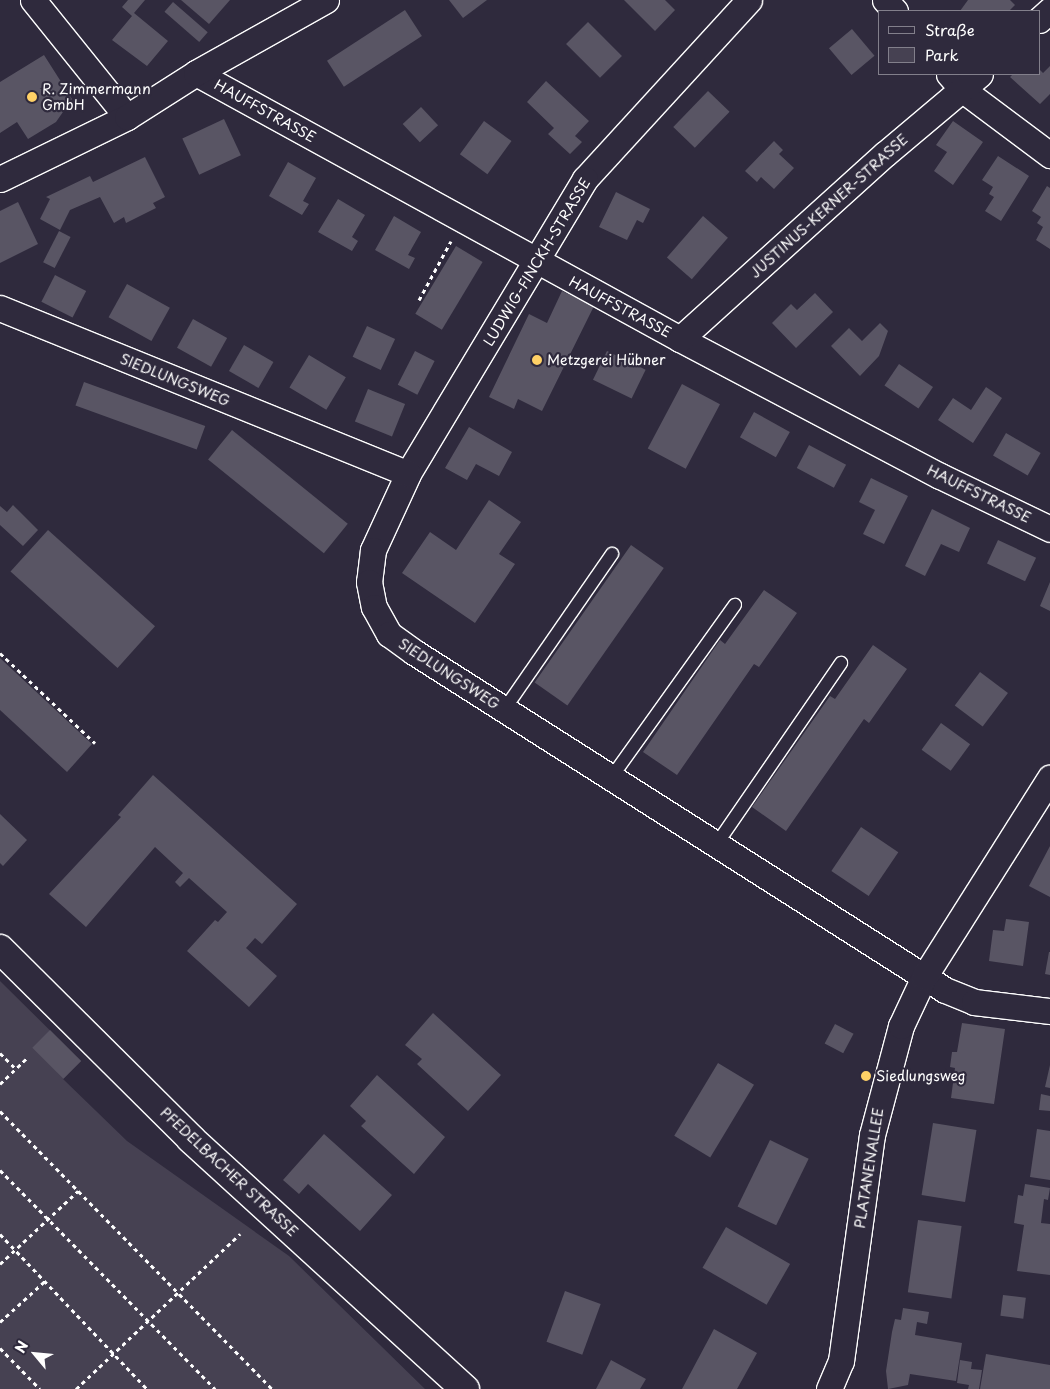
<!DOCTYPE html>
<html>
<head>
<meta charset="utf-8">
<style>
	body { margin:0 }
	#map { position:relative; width:1050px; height:1389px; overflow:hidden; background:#2f2a3d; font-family:"Playpen Sans",sans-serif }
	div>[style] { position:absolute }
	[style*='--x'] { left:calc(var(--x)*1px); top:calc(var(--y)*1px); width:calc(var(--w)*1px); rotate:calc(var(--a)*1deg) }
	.green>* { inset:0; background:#464152 }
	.building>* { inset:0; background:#595564; transform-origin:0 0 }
	.path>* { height:3px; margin-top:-1.5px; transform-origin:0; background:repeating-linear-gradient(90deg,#fff 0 4px,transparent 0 8px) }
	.roads { filter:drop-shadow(1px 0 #fff) drop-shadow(-1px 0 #fff) drop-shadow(0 1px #fff) drop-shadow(0 -1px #fff) }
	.lane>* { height:12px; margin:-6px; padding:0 6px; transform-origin:6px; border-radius:6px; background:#2f2a3d }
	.street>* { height:25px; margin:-12.5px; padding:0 12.5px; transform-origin:12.5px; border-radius:12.5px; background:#2f2a3d }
	.secondary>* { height:28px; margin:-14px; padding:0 14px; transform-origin:14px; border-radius:14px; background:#2f2a3d }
	.dots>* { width:14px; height:14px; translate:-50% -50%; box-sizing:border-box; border:2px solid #2f2a3d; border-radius:50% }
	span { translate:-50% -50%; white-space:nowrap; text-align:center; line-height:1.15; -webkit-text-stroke:4.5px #2f2a3d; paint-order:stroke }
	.poi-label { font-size:14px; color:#fff }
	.left { translate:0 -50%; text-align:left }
	.street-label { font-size:14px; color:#fff }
	.legend { position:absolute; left:878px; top:10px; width:162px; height:65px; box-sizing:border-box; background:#2f2a3d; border:1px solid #827f8b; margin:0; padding:6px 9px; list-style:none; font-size:15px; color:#fff }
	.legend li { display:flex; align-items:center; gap:10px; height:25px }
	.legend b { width:25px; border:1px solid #827f8b }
	.north { position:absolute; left:10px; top:1329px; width:50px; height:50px; -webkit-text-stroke:4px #2f2a3d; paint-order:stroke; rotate:298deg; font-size:14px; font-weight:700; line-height:20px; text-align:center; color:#fff }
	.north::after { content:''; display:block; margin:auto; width:18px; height:22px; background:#fff; clip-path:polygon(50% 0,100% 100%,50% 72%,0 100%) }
</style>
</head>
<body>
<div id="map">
	<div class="green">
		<div style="clip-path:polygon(0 981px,81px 1061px,63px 1079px,127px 1141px,289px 1256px,425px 1389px,0 1389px)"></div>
	</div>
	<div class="building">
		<div style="clip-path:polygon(128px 0,145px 0,134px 13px,168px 41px,147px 66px,112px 40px,132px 16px,122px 7px)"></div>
		<div style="clip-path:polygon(181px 0,230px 0,209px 24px)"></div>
		<div style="clip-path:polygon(449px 0,487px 0,463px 18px)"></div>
		<div style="clip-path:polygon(624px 0,665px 0,675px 10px,655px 31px)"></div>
		<div style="clip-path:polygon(968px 0,1010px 0,1015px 5px,1009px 11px,960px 11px)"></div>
		<div style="left:173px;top:2px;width:46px;height:13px;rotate:41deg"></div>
		<div style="left:405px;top:10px;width:31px;height:93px;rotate:57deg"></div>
		<div style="left:588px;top:22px;width:48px;height:31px;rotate:45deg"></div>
		<div style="left:852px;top:29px;width:35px;height:30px;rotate:50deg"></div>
		<div style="clip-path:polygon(44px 55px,72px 99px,56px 122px,28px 139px,17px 122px,0 133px,0 82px)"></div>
		<div style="clip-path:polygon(1050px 66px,1050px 94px,1040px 104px,1010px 77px,1013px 74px,1039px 74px,1039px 69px,1043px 73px)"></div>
		<div style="clip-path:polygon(546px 81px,589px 121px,575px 136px,582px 142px,570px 154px,548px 134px,554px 128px,527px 102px)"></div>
		<div style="left:708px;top:91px;width:30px;height:50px;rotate:44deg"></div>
		<div style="left:421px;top:107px;width:25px;height:25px;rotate:47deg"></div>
		<div style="left:224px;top:119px;width:40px;height:46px;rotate:65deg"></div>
		<div style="left:484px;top:121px;width:34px;height:41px;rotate:36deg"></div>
		<div style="clip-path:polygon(953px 121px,983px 142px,953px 185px,934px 171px,947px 152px,936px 145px)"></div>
		<div style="clip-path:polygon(774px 141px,783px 150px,779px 154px,794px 168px,774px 189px,761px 177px,757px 182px,745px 171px)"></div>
		<div style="clip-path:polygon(998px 156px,1029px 176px,1001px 221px,985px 211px,994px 197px,989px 194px,993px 187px,982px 180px)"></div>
		<div style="clip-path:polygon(145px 157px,165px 197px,153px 203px,156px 208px,126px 223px,124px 217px,114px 223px,100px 197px,70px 210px,60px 230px,40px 219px,50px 199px,46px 197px,90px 176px,93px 182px)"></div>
		<div style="clip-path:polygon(288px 162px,316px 178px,303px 201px,309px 204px,302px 215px,269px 196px)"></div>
		<div style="clip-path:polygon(1047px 186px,1050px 188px,1050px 249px,1036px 240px,1043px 227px,1037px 223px,1041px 217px,1032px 211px)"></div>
		<div style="clip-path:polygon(616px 192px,650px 209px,643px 223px,637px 220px,627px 240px,599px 227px)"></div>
		<div style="clip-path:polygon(338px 199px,365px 215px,352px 237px,358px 241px,352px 251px,318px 232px)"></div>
		<div style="clip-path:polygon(18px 202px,38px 244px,0 263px,0 211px)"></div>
		<div style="clip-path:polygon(394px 216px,421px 232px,408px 255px,415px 258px,409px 269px,375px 250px)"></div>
		<div style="left:703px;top:216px;width:33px;height:55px;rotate:41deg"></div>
		<div style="left:59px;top:231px;width:13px;height:35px;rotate:27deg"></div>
		<div style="left:456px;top:246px;width:31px;height:79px;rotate:31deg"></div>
		<div style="left:55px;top:275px;width:35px;height:30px;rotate:27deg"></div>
		<div style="left:127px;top:284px;width:49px;height:38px;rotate:29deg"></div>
		<div style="clip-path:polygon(562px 291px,594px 306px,542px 411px,518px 399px,514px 409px,489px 397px,529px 314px,547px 323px)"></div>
		<div style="clip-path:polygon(815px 293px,833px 312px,796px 348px,772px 323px,791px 304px,797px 310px)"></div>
		<div style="left:193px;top:319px;width:39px;height:33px;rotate:29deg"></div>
		<div style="clip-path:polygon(880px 323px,888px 331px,879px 356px,860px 376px,831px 346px,849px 328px,862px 341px)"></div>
		<div style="left:367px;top:326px;width:31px;height:34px;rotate:25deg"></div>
		<div style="left:244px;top:345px;width:34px;height:30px;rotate:30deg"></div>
		<div style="left:415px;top:351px;width:22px;height:38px;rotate:27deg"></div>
		<div style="left:607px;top:351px;width:43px;height:32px;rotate:26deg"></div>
		<div style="left:309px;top:355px;width:43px;height:38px;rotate:31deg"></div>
		<div style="left:899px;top:364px;width:41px;height:26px;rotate:34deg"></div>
		<div style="left:84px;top:382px;width:129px;height:25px;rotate:20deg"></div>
		<div style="left:682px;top:384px;width:43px;height:73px;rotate:28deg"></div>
		<div style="clip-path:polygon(986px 387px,1002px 398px,973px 443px,938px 420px,953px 398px,971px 410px)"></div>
		<div style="left:368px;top:389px;width:40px;height:35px;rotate:22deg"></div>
		<div style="left:754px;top:412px;width:41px;height:29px;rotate:29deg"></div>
		<div style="clip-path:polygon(469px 427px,512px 452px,499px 476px,476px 464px,467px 480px,445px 468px)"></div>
		<div style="left:232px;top:430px;width:149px;height:38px;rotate:39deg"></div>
		<div style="left:1006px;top:433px;width:40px;height:26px;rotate:30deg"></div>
		<div style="left:809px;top:445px;width:42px;height:26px;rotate:28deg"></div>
		<div style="clip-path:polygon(871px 478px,908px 496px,884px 544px,863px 534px,875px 510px,859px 502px)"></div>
		<div style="clip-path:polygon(489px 500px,521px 522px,499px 554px,515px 564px,475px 623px,402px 573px,430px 532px,456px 550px)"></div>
		<div style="clip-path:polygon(13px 505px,38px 530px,23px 546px,0 525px,0 506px,7px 512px)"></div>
		<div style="clip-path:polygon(932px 509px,970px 528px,959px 552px,941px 544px,925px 576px,905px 566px)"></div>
		<div style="left:48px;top:530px;width:144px;height:56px;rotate:42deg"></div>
		<div style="left:998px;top:540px;width:42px;height:26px;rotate:25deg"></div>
		<div style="left:631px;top:545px;width:40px;height:168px;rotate:35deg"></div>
		<div style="clip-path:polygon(1050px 582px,1050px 611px,1040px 606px)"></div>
		<div style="clip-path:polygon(764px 590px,797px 613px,759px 667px,754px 664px,677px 775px,643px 752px,720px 640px,725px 644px)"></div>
		<div style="clip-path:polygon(873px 645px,907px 669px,869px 723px,864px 719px,786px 831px,752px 807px,830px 696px,835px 699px)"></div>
		<div style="clip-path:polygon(0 658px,92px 744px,67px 772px,0 710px)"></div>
		<div style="left:980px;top:672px;width:35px;height:42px;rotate:37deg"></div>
		<div style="left:941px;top:723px;width:36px;height:33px;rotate:36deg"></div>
		<div style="clip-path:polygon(153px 775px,297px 904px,262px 944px,255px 938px,246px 948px,277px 976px,249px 1007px,187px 951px,215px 920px,218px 922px,227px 912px,189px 878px,180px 887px,175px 882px,183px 873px,155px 847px,86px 927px,49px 894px,121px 817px,118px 815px)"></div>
		<div style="clip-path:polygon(0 814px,27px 840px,3px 866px,0 863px)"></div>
		<div style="left:861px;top:827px;width:45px;height:53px;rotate:34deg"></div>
		<div style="clip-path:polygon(1050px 846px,1050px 897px,1029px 886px)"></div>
		<div style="clip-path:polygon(1006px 919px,1029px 922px,1023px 966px,989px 961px,993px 930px,1004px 931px)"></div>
		<div style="clip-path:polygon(1049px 952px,1050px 952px,1050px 975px,1045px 974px)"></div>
		<div style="clip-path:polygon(433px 1013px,501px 1075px,468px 1111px,417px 1064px,422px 1059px,405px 1045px)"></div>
		<div style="clip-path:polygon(962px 1023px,1005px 1029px,994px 1104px,951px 1098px,955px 1068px,950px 1067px,952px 1052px,957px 1052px)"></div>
		<div style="left:835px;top:1024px;width:21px;height:22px;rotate:28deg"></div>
		<div style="left:50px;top:1030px;width:44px;height:25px;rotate:45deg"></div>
		<div style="left:718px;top:1063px;width:42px;height:85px;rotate:31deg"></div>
		<div style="clip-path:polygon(1050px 1065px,1050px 1088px,1045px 1087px)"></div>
		<div style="clip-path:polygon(377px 1075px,445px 1137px,414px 1174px,361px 1126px,366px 1121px,350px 1106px)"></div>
		<div style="clip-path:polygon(1041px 1094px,1050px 1096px,1050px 1111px,1039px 1110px)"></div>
		<div style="left:933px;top:1123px;width:44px;height:73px;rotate:9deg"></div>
		<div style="clip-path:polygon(1037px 1129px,1050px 1131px,1050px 1180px,1030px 1177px)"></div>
		<div style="clip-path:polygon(324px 1134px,392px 1195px,360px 1231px,308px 1184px,299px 1194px,283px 1180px)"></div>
		<div style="left:770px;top:1140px;width:43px;height:74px;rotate:26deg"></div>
		<div style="clip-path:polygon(1025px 1184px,1050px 1188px,1048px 1200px,1044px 1199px,1041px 1223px,1050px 1224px,1050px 1275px,1017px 1271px,1024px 1225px,1014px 1223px,1018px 1195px,1023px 1196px)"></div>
		<div style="left:918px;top:1220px;width:44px;height:73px;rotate:8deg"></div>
		<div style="left:726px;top:1227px;width:74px;height:47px;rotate:30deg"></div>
		<div style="left:565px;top:1291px;width:38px;height:54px;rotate:20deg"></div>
		<div style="left:1003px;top:1295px;width:23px;height:21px;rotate:7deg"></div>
		<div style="clip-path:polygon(903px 1308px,929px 1312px,927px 1324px,917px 1322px,915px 1335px,962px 1343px,956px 1381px,910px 1374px,908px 1385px,888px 1389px,886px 1371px,892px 1332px,895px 1319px,901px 1320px)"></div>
		<div style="clip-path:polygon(714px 1329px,757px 1353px,737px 1389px,682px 1389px)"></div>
		<div style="clip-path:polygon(986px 1354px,1050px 1365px,1050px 1389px,980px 1389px)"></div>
		<div style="clip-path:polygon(611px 1360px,646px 1379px,640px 1389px,596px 1389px)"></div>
		<div style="clip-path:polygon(960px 1360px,972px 1362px,971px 1369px,982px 1370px,979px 1389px,968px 1389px,969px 1385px,957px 1383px)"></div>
	</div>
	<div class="path">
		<div style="--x:419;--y:300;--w:67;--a:-61.5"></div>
		<div style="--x:0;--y:653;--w:131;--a:43.5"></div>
		<div style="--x:0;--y:1053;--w:23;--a:45"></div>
		<div style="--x:0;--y:1084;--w:40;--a:-44"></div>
		<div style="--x:0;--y:1111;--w:389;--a:45.6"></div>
		<div style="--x:0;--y:1170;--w:307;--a:45.5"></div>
		<div style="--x:0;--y:1234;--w:214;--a:46.5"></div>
		<div style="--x:0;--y:1264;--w:107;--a:-43.1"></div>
		<div style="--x:0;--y:1322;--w:61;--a:-42.3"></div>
		<div style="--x:0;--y:1348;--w:57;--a:45.7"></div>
		<div style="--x:76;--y:1389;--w:226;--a:-43.4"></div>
	</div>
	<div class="roads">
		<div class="lane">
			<div style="--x:504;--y:710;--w:190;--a:-55.3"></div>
			<div style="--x:611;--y:778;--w:213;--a:-54.4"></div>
			<div style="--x:716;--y:845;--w:221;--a:-55.5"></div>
		</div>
		<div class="street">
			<div style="--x:33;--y:0;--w:150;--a:51.2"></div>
			<div style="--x:749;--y:0;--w:243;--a:132.5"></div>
			<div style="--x:585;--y:179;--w:344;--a:121"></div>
			<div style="--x:408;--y:474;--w:84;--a:114.7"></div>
			<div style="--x:373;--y:550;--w:32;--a:97"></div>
			<div style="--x:369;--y:582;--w:25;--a:79"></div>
			<div style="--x:374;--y:607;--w:31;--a:61"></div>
			<div style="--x:389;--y:634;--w:31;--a:36"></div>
			<div style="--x:414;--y:652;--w:629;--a:32.48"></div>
			<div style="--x:945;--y:990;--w:31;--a:22"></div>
			<div style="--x:974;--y:1002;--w:77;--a:6.8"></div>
			<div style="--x:885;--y:0;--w:15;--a:48"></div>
			<div style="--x:1039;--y:20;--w:15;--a:-42"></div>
			<div style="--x:196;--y:73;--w:552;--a:28.79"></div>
			<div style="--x:680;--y:339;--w:294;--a:27.8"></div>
			<div style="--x:940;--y:476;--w:122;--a:25.7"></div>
			<div style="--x:949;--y:74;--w:21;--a:49"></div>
			<div style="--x:963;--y:90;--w:109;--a:36.8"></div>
			<div style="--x:0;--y:179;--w:141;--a:-26"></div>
			<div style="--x:127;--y:117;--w:82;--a:-32.5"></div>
			<div style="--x:196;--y:73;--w:149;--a:-29.3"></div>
			<div style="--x:0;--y:308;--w:440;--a:22.1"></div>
			<div style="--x:680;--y:339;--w:276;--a:-42.1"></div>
			<div style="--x:885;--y:154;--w:124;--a:-40.1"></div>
			<div style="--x:829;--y:1389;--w:30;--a:-67"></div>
			<div style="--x:841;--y:1361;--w:228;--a:-82.2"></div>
			<div style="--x:872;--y:1135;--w:113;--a:-75.1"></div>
			<div style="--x:901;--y:1026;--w:54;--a:-64.9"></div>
			<div style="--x:924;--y:977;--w:236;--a:-57.7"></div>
		</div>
		<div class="secondary">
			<div style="--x:0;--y:949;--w:269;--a:44.8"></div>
			<div style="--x:191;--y:1139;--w:371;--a:42.4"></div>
		</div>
	</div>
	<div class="dots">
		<div style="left:32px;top:97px;background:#ffd166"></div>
		<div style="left:537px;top:360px;background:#ffd166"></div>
		<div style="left:866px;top:1076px;background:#ffd166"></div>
	</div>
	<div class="poi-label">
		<span class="left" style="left:42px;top:97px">R. Zimmermann<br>GmbH</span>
		<span class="left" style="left:547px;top:360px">Metzgerei Hübner</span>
		<span class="left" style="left:876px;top:1076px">Siedlungsweg</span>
	</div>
	<div class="street-label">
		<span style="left:265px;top:111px;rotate:29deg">HAUFFSTRASSE</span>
		<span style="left:829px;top:206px;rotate:-42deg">JUSTINUS-KERNER-STRASSE</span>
		<span style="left:537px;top:262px;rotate:-59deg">LUDWIG-FINCKH-STRASSE</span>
		<span style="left:620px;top:307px;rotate:28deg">HAUFFSTRASSE</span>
		<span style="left:175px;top:380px;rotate:22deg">SIEDLUNGSWEG</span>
		<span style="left:979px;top:494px;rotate:26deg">HAUFFSTRASSE</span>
		<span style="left:449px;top:674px;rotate:33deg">SIEDLUNGSWEG</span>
		<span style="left:869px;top:1168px;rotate:-81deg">PLATANENALLEE</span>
		<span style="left:229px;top:1172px;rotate:43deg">PFEDELBACHER STRASSE</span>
	</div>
	<ul class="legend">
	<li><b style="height:6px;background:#2f2a3d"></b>Straße</li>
	<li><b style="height:14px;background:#464152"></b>Park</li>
	</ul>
	<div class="north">N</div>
</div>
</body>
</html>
